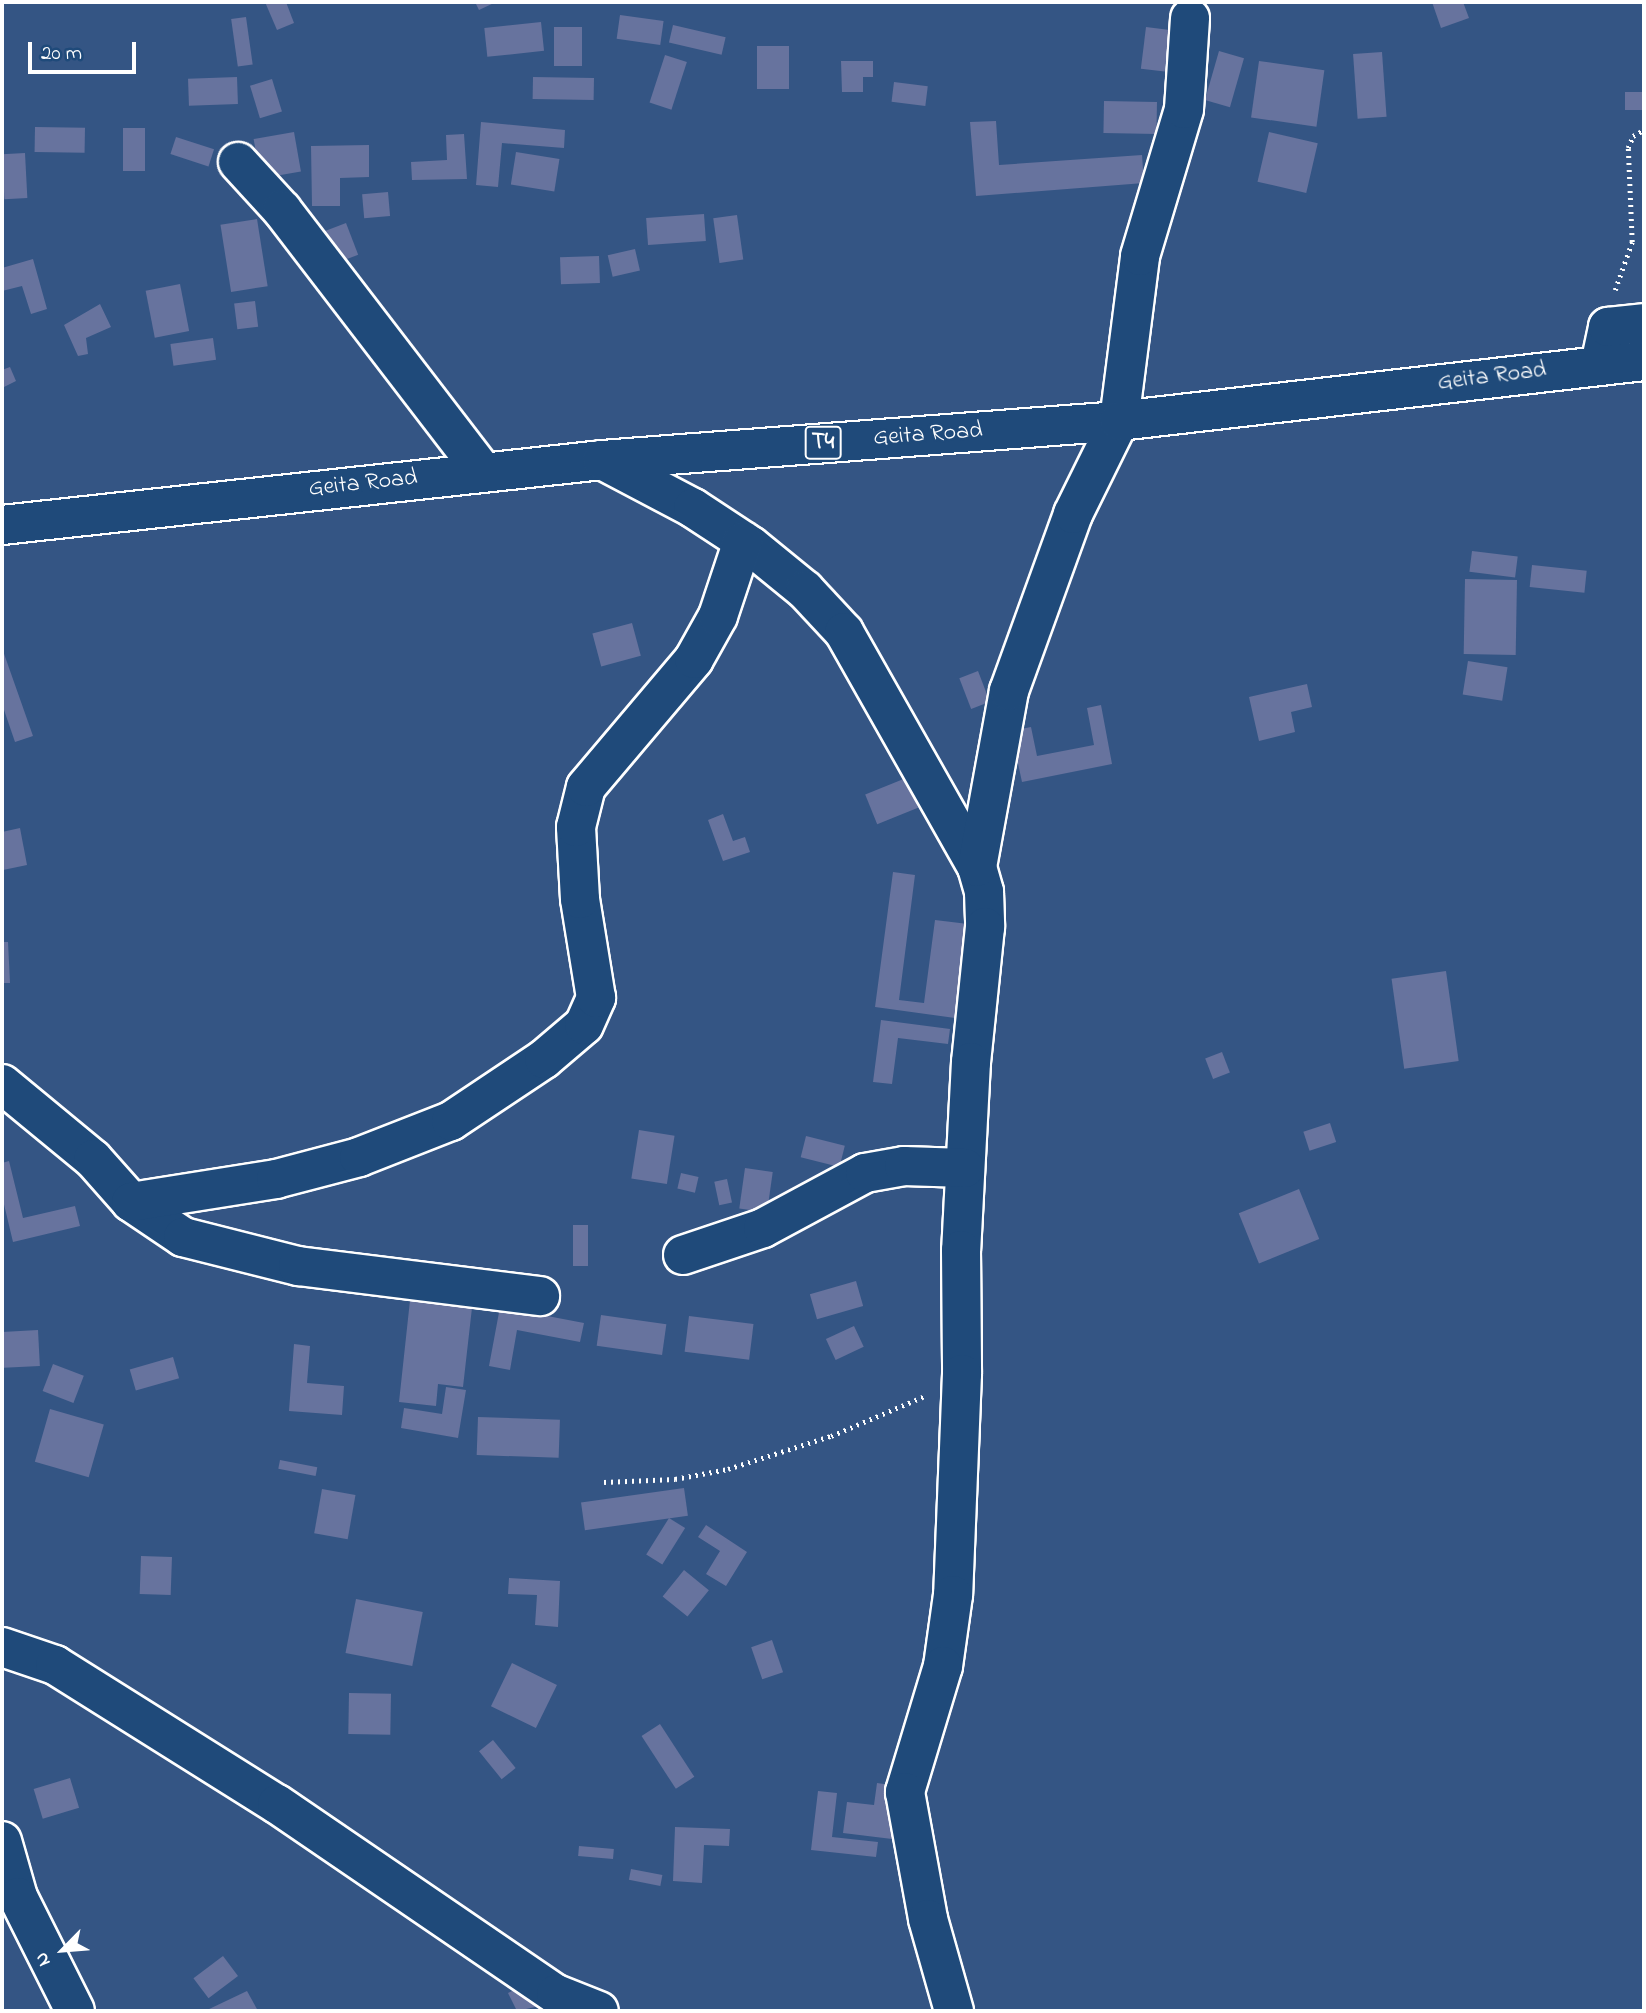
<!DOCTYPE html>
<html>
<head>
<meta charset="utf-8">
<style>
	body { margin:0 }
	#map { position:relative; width:1646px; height:2013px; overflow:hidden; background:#345584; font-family:"Indie Flower",sans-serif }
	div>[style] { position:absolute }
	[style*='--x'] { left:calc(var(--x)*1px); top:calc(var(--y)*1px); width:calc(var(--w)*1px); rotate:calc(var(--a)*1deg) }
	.building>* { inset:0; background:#67739e; transform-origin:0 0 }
	.path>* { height:4.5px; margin-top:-2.25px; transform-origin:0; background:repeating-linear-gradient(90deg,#fff 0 2px,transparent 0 7px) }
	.roads { filter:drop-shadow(2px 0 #fff) drop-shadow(-2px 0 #fff) drop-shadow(0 2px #fff) drop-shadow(0 -2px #fff) }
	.minor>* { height:38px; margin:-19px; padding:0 19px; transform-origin:19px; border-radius:19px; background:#1f4a7a }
	.highway>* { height:38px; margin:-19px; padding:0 19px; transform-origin:19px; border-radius:19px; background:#1f4a7a }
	span { translate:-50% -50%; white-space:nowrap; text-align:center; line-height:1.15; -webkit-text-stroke:5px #1f4a7a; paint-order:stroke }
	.shield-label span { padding:2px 5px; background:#1f4a7a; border:2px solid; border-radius:5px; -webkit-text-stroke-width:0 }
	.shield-label { font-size:23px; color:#fff; font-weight:700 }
	.street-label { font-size:24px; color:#fff }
	.frame { position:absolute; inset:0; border:4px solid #fff; pointer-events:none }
	.north { position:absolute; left:28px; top:1915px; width:70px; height:70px; -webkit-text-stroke:5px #1f4a7a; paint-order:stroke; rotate:245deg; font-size:19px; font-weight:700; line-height:28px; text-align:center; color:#fff }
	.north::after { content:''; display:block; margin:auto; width:24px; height:32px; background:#fff; clip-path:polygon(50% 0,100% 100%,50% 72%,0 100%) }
	.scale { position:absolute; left:28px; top:42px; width:108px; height:32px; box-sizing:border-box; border:4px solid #fff; border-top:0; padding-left:9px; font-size:21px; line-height:24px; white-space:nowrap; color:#fff; -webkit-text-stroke:5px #1f4a7a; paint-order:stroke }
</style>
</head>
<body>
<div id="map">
	<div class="building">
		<div style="clip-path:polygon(265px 2px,286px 2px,294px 23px,277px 30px)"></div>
		<div style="clip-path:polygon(475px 2px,496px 2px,479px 10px)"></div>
		<div style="clip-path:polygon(1432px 2px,1463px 2px,1469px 18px,1441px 28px)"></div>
		<div style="left:620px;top:15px;width:44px;height:24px;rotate:8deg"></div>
		<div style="left:246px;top:17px;width:48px;height:15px;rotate:82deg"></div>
		<div style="left:541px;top:22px;width:29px;height:57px;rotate:84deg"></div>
		<div style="left:673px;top:25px;width:54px;height:18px;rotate:13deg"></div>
		<div style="left:554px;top:27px;width:28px;height:39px"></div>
		<div style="left:1146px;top:27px;width:24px;height:42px;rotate:7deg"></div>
		<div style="left:757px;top:46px;width:32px;height:43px"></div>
		<div style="left:1219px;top:51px;width:26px;height:51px;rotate:16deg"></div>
		<div style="left:1382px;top:52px;width:65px;height:29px;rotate:86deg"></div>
		<div style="left:665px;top:55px;width:23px;height:50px;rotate:18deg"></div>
		<div style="clip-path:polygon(841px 61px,873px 61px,873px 77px,863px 77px,863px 92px,842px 92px)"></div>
		<div style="left:1259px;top:61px;width:66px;height:57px;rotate:8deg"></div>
		<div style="left:237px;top:77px;width:27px;height:49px;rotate:88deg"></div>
		<div style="left:533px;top:77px;width:61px;height:22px;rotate:1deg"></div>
		<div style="left:272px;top:79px;width:34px;height:23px;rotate:73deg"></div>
		<div style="left:894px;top:82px;width:34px;height:20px;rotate:7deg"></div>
		<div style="left:1644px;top:92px;width:18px;height:19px;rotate:90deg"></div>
		<div style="left:1104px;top:101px;width:53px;height:32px;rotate:1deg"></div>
		<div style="clip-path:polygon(996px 121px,999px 165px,1142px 155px,1144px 183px,976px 196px,970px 122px)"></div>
		<div style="clip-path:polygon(481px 122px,565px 130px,564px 148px,502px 143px,498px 187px,476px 185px)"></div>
		<div style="left:35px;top:127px;width:50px;height:25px;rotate:1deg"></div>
		<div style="left:123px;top:128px;width:22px;height:43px"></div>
		<div style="left:294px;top:132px;width:40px;height:41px;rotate:80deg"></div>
		<div style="left:1269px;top:132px;width:50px;height:51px;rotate:13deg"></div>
		<div style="clip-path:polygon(464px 134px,467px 179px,412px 180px,411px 162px,447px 160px,446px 135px)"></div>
		<div style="left:176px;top:137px;width:40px;height:18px;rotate:18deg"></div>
		<div style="clip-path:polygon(369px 145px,369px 177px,340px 178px,340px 206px,312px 206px,311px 146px)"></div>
		<div style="left:516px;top:152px;width:44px;height:33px;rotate:9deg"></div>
		<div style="left:25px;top:153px;width:45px;height:23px;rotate:87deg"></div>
		<div style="left:388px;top:192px;width:24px;height:26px;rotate:85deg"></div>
		<div style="left:704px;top:214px;width:27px;height:58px;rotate:86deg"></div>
		<div style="left:737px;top:215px;width:45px;height:24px;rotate:82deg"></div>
		<div style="left:257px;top:219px;width:68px;height:37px;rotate:81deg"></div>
		<div style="left:346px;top:223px;width:34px;height:28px;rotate:69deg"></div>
		<div style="left:635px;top:249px;width:22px;height:28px;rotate:77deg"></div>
		<div style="left:599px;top:256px;width:27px;height:39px;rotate:88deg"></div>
		<div style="clip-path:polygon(33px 259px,47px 309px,31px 314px,22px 286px,2px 291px,2px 268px)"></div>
		<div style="left:180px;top:284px;width:48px;height:35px;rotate:79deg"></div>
		<div style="left:255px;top:301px;width:26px;height:21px;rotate:83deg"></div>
		<div style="clip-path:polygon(100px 304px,111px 327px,86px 338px,88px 354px,78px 356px,64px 325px)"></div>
		<div style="left:213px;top:338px;width:22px;height:43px;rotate:82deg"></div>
		<div style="clip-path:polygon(10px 367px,16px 381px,2px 388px,2px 370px)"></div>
		<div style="left:1472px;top:551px;width:46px;height:21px;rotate:7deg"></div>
		<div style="left:1532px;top:565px;width:55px;height:22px;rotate:6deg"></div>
		<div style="left:1465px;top:579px;width:52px;height:75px;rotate:1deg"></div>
		<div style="left:632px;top:623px;width:34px;height:41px;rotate:75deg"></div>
		<div style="clip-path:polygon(2px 648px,33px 736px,15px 742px,2px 704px)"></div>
		<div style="left:1468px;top:661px;width:40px;height:34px;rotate:9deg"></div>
		<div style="left:978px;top:671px;width:33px;height:20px;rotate:69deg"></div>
		<div style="clip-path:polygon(1307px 684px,1312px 707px,1291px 712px,1295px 732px,1259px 741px,1249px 697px)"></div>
		<div style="clip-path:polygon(1101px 705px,1112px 764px,1022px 782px,1011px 731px,1031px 727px,1037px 756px,1094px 745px,1087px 708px)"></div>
		<div style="left:906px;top:778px;width:32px;height:44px;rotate:68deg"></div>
		<div style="clip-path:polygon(723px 814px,733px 841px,745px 837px,750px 852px,723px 861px,708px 820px)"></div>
		<div style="clip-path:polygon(20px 828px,27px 865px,3px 870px,2px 832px)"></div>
		<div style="clip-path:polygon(893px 872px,915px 875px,899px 1000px,924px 1003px,935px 920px,968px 924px,955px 1018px,875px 1007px)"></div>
		<div style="clip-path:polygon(2px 942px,8px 942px,10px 983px,2px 983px)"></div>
		<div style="left:1446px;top:971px;width:91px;height:55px;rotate:82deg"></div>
		<div style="clip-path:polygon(881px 1020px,950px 1029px,948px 1044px,898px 1038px,892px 1084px,873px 1082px)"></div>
		<div style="left:1222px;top:1052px;width:22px;height:18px;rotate:69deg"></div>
		<div style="left:1330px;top:1123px;width:20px;height:28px;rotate:72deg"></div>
		<div style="left:639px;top:1130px;width:36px;height:49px;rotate:9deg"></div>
		<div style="left:806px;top:1136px;width:40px;height:22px;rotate:14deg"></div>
		<div style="clip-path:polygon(9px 1161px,23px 1218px,75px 1206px,80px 1226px,13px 1242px,2px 1196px,2px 1163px)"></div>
		<div style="left:745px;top:1168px;width:28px;height:41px;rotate:8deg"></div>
		<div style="left:681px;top:1173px;width:18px;height:16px;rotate:13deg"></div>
		<div style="left:727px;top:1179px;width:24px;height:13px;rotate:78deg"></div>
		<div style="left:1299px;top:1189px;width:54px;height:65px;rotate:68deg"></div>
		<div style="left:573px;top:1225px;width:15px;height:41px"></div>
		<div style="left:856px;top:1281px;width:26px;height:48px;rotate:74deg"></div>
		<div style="clip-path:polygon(411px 1291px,473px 1299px,463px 1387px,438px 1384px,436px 1406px,399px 1402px)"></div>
		<div style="clip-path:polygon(500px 1307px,584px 1323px,580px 1342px,517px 1330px,510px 1370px,489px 1366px)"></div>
		<div style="left:601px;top:1315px;width:66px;height:31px;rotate:8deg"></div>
		<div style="left:689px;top:1316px;width:65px;height:36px;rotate:7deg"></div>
		<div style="left:854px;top:1326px;width:23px;height:31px;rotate:65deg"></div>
		<div style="left:38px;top:1330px;width:36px;height:36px;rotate:87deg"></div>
		<div style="clip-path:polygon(294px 1344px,310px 1346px,307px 1383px,344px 1386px,342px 1415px,289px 1411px)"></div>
		<div style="left:173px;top:1357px;width:22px;height:45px;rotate:74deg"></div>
		<div style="left:53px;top:1364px;width:33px;height:29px;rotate:21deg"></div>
		<div style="clip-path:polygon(446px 1387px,466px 1390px,458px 1438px,401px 1428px,404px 1408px,442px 1414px)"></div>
		<div style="left:50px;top:1409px;width:56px;height:55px;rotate:16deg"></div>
		<div style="left:478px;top:1417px;width:82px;height:38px;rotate:2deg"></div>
		<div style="left:280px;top:1460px;width:38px;height:9px;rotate:11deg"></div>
		<div style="left:684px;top:1488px;width:28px;height:104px;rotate:82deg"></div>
		<div style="left:322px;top:1489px;width:34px;height:45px;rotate:10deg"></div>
		<div style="left:669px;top:1518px;width:19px;height:43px;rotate:32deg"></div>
		<div style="clip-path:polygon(706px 1525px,747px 1552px,726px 1586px,706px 1574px,720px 1551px,698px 1537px)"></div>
		<div style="left:141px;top:1556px;width:31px;height:38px;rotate:2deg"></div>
		<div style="left:684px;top:1570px;width:32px;height:34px;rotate:39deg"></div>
		<div style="clip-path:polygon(509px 1578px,560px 1581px,558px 1627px,535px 1625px,537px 1595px,508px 1594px)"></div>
		<div style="left:356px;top:1599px;width:68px;height:55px;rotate:11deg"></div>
		<div style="left:772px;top:1640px;width:34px;height:22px;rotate:71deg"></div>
		<div style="left:512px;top:1663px;width:50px;height:48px;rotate:26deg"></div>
		<div style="left:349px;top:1693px;width:42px;height:41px;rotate:1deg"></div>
		<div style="left:660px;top:1724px;width:63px;height:22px;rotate:57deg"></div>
		<div style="left:493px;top:1740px;width:36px;height:18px;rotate:51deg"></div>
		<div style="left:70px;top:1778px;width:31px;height:38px;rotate:73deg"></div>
		<div style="clip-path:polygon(877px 1783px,898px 1786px,892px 1839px,843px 1833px,847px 1802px,874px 1805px)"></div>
		<div style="clip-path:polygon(818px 1791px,837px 1793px,832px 1837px,878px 1842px,876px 1857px,811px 1850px)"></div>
		<div style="clip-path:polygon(675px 1827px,730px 1829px,729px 1846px,704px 1845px,702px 1883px,673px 1881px)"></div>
		<div style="left:579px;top:1846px;width:35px;height:10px;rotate:5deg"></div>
		<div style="left:631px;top:1869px;width:32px;height:11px;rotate:11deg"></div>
		<div style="left:223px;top:1956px;width:25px;height:37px;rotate:53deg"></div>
		<div style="clip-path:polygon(532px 1981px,544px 2005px,517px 2011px,508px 1993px)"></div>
		<div style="clip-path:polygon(247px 1991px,258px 2011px,205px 2011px)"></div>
	</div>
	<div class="path">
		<div style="--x:1615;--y:290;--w:51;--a:-70.5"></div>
		<div style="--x:1632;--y:242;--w:94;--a:-92.4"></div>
		<div style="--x:1628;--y:148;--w:13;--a:-67"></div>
		<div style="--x:1633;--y:136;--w:13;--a:-29"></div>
		<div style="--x:604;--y:1482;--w:71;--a:-2.4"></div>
		<div style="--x:675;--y:1479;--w:54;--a:-10.7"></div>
		<div style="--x:728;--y:1469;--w:108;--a:-17.8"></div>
		<div style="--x:831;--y:1436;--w:102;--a:-23.1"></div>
	</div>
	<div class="roads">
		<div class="minor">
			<div style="--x:238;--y:162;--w:65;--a:47.5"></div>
			<div style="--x:282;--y:210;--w:330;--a:52.5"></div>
			<div style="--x:1600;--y:365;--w:39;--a:-78"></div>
			<div style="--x:1608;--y:327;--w:36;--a:-6"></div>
			<div style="--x:602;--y:460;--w:103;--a:27.8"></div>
			<div style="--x:693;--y:508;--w:69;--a:33.2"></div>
			<div style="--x:751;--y:546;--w:70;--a:39.2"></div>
			<div style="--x:805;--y:590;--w:57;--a:47.1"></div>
			<div style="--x:844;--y:632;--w:270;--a:60.5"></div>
			<div style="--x:977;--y:867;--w:26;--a:74"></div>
			<div style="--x:984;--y:892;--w:35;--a:88"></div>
			<div style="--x:985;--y:927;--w:136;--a:95.9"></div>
			<div style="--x:971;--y:1062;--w:188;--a:93"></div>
			<div style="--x:961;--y:1250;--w:124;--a:89.5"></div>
			<div style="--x:962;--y:1374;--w:221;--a:92.3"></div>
			<div style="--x:953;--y:1595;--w:72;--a:98"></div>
			<div style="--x:943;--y:1666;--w:132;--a:106.8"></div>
			<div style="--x:905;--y:1792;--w:129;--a:79.7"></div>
			<div style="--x:928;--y:1919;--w:96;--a:74.2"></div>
			<div style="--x:977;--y:867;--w:179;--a:-79.7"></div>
			<div style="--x:1009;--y:691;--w:188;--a:-70.1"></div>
			<div style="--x:1073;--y:514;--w:104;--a:-63.7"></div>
			<div style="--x:1119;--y:421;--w:166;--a:-82.7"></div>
			<div style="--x:1140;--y:256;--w:153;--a:-73.3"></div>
			<div style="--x:1184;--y:109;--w:91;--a:-86.2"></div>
			<div style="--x:2;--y:1084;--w:118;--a:39.5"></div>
			<div style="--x:93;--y:1159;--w:57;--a:48.5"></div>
			<div style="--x:131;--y:1202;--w:63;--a:33.9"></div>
			<div style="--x:183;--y:1237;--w:119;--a:14.2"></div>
			<div style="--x:298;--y:1266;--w:244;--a:7.1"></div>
			<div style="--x:131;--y:1202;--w:147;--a:-9"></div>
			<div style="--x:276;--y:1179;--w:86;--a:-14.8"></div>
			<div style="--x:359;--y:1157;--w:99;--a:-21.4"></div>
			<div style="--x:451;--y:1121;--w:112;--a:-33.7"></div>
			<div style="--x:544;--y:1059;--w:52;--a:-40.4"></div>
			<div style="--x:584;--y:1025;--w:30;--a:-66"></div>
			<div style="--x:596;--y:998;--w:100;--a:-99.2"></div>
			<div style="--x:580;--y:899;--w:72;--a:-93.2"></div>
			<div style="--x:576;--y:827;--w:41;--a:-76"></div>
			<div style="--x:586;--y:787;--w:167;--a:-49.8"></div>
			<div style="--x:694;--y:659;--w:49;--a:-60.8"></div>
			<div style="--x:718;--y:616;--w:79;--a:-71.6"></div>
			<div style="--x:683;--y:1255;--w:84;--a:-18.6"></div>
			<div style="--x:763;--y:1228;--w:116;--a:-28.3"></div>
			<div style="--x:865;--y:1173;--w:40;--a:-10"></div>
			<div style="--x:904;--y:1166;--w:61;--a:1.9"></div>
			<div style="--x:2;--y:1647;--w:56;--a:18.8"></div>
			<div style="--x:55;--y:1665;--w:262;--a:32.1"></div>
			<div style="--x:277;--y:1804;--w:338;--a:34.3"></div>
			<div style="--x:556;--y:1994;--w:46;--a:21.6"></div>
			<div style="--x:2;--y:1841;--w:58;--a:74.1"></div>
			<div style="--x:18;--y:1897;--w:127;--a:63.4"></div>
		</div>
		<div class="highway">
			<div style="--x:2;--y:525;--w:604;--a:-6.18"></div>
			<div style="--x:602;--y:460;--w:518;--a:-4.31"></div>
			<div style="--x:1119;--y:421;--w:528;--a:-6.52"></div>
		</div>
	</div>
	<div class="shield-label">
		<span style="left:823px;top:443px">T4</span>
	</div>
	<div class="street-label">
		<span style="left:1492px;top:377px;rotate:-7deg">Geita Road</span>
		<span style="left:928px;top:435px;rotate:-4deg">Geita Road</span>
		<span style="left:363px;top:484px;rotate:-6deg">Geita Road</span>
	</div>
	<div class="frame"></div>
	<div class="north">N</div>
	<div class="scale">20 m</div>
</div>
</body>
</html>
